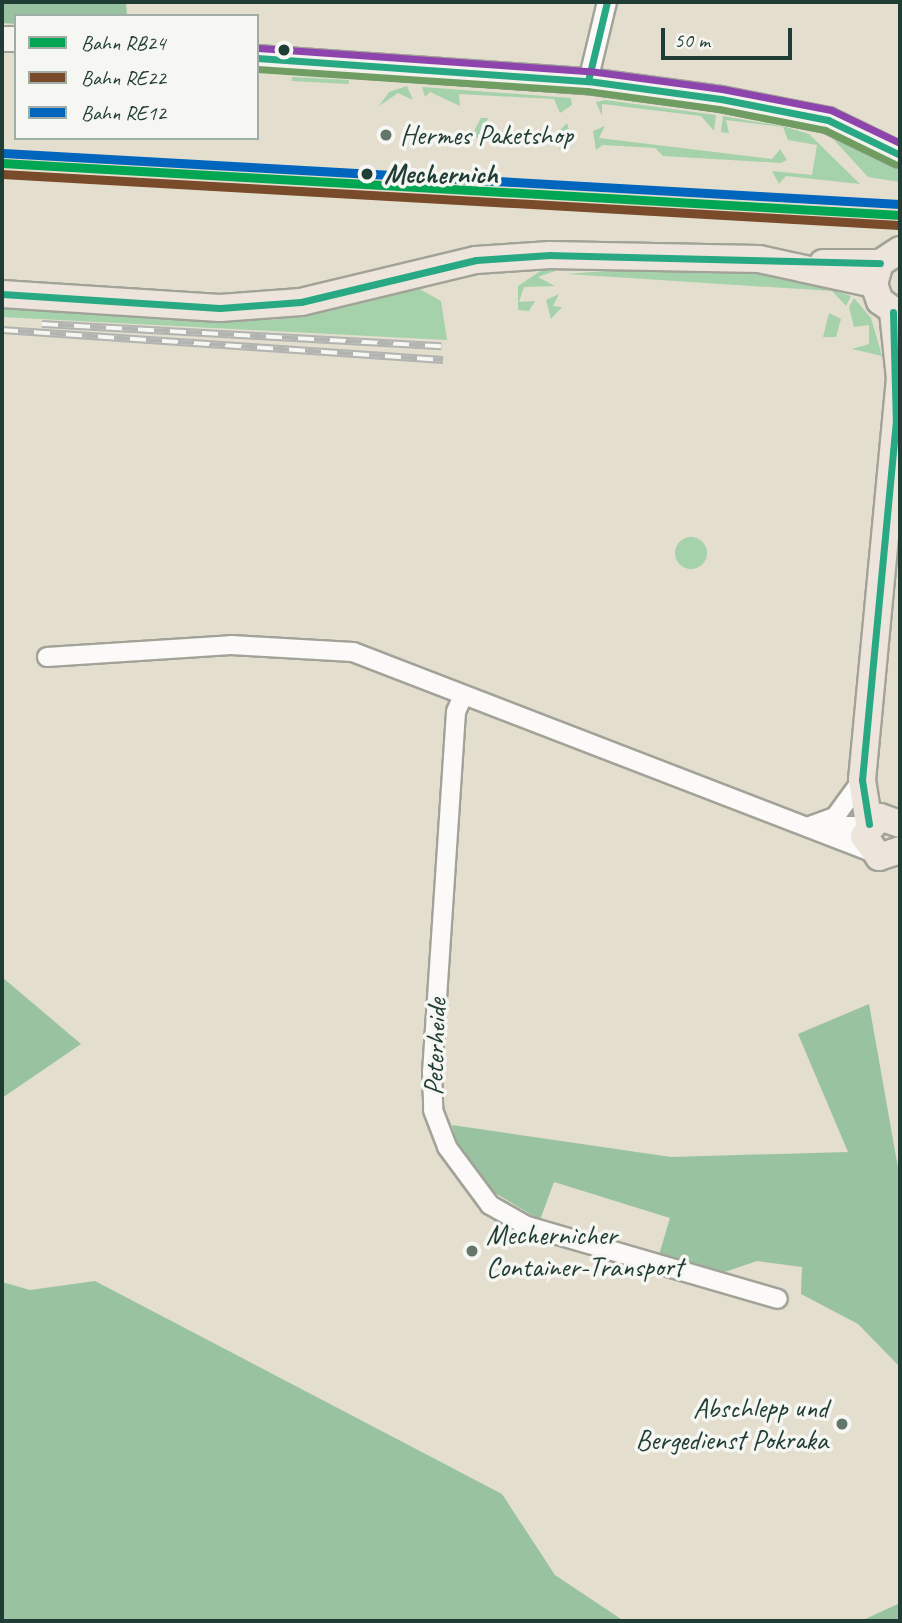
<!DOCTYPE html>
<html>
<head>
<meta charset="utf-8">
<style>
	body { margin:0 }
	#map { position:relative; width:902px; height:1623px; overflow:hidden; background:#e4dece; font-family:Caveat,sans-serif }
	div>[style] { position:absolute }
	[style*='--x'] { left:calc(var(--x)*1px); top:calc(var(--y)*1px); width:calc(var(--w)*1px); rotate:calc(var(--a)*1deg) }
	.green>* { inset:0; background:#a5d2ab; transform-origin:0 0 }
	.round { border-radius:50% }
	.forest>* { inset:0; background:#99c3a0 }
	.roads { filter:drop-shadow(2px 0 #a2a398) drop-shadow(-2px 0 #a2a398) drop-shadow(0 2px #a2a398) drop-shadow(0 -2px #a2a398) }
	.street>* { height:18px; margin:-9px; padding:0 9px; transform-origin:9px; border-radius:9px; background:#fbfaf8 }
	.secondary>* { height:24px; margin:-12px; padding:0 12px; transform-origin:12px; border-radius:12px; background:#f5f2ed }
	.primary>* { height:26px; margin:-13px; padding:0 13px; transform-origin:13px; border-radius:13px; background:#ede5dc }
	.rail>* { height:8px; margin-top:-4px; transform-origin:0; background:repeating-linear-gradient(90deg,#f6f6f2 0 16px,#b2b4b1 0 32px); box-sizing:border-box; border-block:2px solid #b2b4b1 }
	.bus-1>* { height:7px; margin:-3.5px; padding:0 3.5px; transform-origin:3.5px; border-radius:3.5px; background:#28a983 }
	.bus-2>* { height:7px; margin:-3.5px; padding:0 3.5px; transform-origin:3.5px; border-radius:3.5px; background:#709e62 }
	.bus-3>* { height:7px; margin:-3.5px; padding:0 3.5px; transform-origin:3.5px; border-radius:3.5px; background:#8e44ad }
	.rail-1>* { height:9px; margin:-4.5px; padding:0 4.5px; transform-origin:4.5px; border-radius:4.5px; background:#00a651 }
	.rail-2>* { height:9px; margin:-4.5px; padding:0 4.5px; transform-origin:4.5px; border-radius:4.5px; background:#7a4b2a }
	.rail-3>* { height:9px; margin:-4.5px; padding:0 4.5px; transform-origin:4.5px; border-radius:4.5px; background:#0065bd }
	.dots>* { width:19px; height:19px; translate:-50% -50%; box-sizing:border-box; border:4px solid #f6f6f2; border-radius:50% }
	span { translate:-50% -50%; white-space:nowrap; text-align:center; line-height:1.15; -webkit-text-stroke:7px #f6f6f2; paint-order:stroke }
	.poi-label { font-size:28px; color:#1f3d34 }
	.left { translate:0 -50%; text-align:left }
	.right { translate:-100% -50%; text-align:right }
	.stop-label { font-size:28px; color:#1f3d34; font-weight:700 }
	.street-label { font-size:28px; color:#1f3d34 }
	.frame { position:absolute; inset:0; border:4px solid #1f3d34; pointer-events:none }
	.legend { position:absolute; left:14px; top:14px; width:245px; height:126px; box-sizing:border-box; background:#f6f6f2; border:2px solid #a0aca6; margin:0; padding:9px 12px; list-style:none; font-size:21px; color:#1f3d34 }
	.legend li { display:flex; align-items:center; gap:14px; height:35px }
	.legend b { width:35px; border:2px solid #a0aca6 }
	.scale { position:absolute; left:661px; top:28px; width:131px; height:32px; box-sizing:border-box; border:4px solid #1f3d34; border-top:0; padding-left:9px; font-size:21px; line-height:24px; white-space:nowrap; color:#1f3d34; -webkit-text-stroke:5px #f6f6f2; paint-order:stroke }
</style>
</head>
<body>
<div id="map">
	<div class="green">
		<div style="left:292px;top:77px;width:57px;height:4px;rotate:3deg"></div>
		<div style="clip-path:polygon(407px 86px,413px 100px,398px 93px,379px 106px,389px 92px)"></div>
		<div style="clip-path:polygon(422px 87px,571px 98px,572px 105px,560px 113px,554px 99px,459px 94px,460px 106px,430px 92px,425px 97px)"></div>
		<div style="clip-path:polygon(605px 100px,716px 115px,714px 131px,701px 116px,602px 104px,602px 116px,596px 102px)"></div>
		<div style="clip-path:polygon(723px 116px,786px 127px,809px 134px,860px 184px,786px 176px,779px 184px,772px 171px,812px 175px,817px 145px,788px 140px,783px 127px,726px 120px,729px 133px,721px 132px)"></div>
		<div style="clip-path:polygon(481px 118px,488px 118px,483px 129px,504px 131px,556px 134px,567px 123px,573px 144px,559px 150px,564px 139px,534px 138px,528px 149px,522px 140px,491px 138px,484px 145px,473px 133px)"></div>
		<div style="clip-path:polygon(605px 126px,599px 138px,772px 159px,780px 149px,787px 160px,781px 163px,663px 156px,655px 148px,603px 145px,596px 150px,593px 131px)"></div>
		<div style="clip-path:polygon(824px 129px,900px 168px,900px 182px,868px 177px)"></div>
		<div style="clip-path:polygon(667px 266px,776px 273px,851px 296px,846px 306px,832px 291px,567px 274px)"></div>
		<div style="clip-path:polygon(542px 270px,558px 270px,538px 277px,555px 286px,524px 287px,519px 302px,535px 301px,529px 311px,518px 310px,518px 286px)"></div>
		<div style="clip-path:polygon(418px 288px,441px 301px,447px 340px,2px 317px,2px 305px,272px 320px)"></div>
		<div style="clip-path:polygon(559px 294px,553px 306px,562px 307px,551px 319px,546px 300px)"></div>
		<div style="clip-path:polygon(854px 298px,871px 318px,882px 356px,852px 349px,869px 344px,869px 325px,854px 327px,849px 307px)"></div>
		<div style="clip-path:polygon(829px 313px,841px 319px,836px 337px,823px 337px)"></div>
		<div class="round" style="left:675px;top:537px;width:32px;height:32px"></div>
	</div>
	<div class="forest">
		<div style="clip-path:polygon(2px 2px,126px 2px,127px 16px,16px 16px,16px 24px,2px 23px)"></div>
		<div style="clip-path:polygon(2px 977px,81px 1044px,2px 1098px)"></div>
		<div style="clip-path:polygon(869px 1004px,900px 1179px,900px 1367px,858px 1324px,801px 1294px,802px 1267px,757px 1261px,713px 1276px,658px 1258px,670px 1218px,554px 1182px,540px 1220px,487px 1188px,457px 1145px,452px 1125px,671px 1157px,848px 1152px,798px 1034px)"></div>
		<div style="clip-path:polygon(95px 1281px,502px 1494px,555px 1575px,624px 1621px,2px 1621px,2px 1282px,30px 1290px)"></div>
		<div style="clip-path:polygon(900px 1603px,900px 1621px,861px 1621px)"></div>
	</div>
	<div class="roads">
		<div class="street">
			<div style="--x:588;--y:81;--w:81;--a:-76.5"></div>
			<div style="--x:47;--y:657;--w:184;--a:-3.7"></div>
			<div style="--x:231;--y:645;--w:122;--a:3.3"></div>
			<div style="--x:353;--y:652;--w:553;--a:21.09"></div>
			<div style="--x:463;--y:696;--w:17;--a:114"></div>
			<div style="--x:456;--y:712;--w:361;--a:93.8"></div>
			<div style="--x:432;--y:1072;--w:38;--a:88"></div>
			<div style="--x:433;--y:1110;--w:40;--a:69"></div>
			<div style="--x:447;--y:1147;--w:72;--a:53.4"></div>
			<div style="--x:490;--y:1205;--w:43;--a:29.6"></div>
			<div style="--x:527;--y:1226;--w:261;--a:16.2"></div>
			<div style="--x:810;--y:826;--w:27;--a:-20"></div>
			<div style="--x:835;--y:817;--w:46;--a:-53.9"></div>
			<div style="--x:821;--y:826;--w:46;--a:0"></div>
		</div>
		<div class="secondary">
			<div style="--x:2;--y:39;--w:14;--a:0"></div>
			<div style="--x:257;--y:58;--w:332;--a:4"></div>
			<div style="--x:588;--y:81;--w:134;--a:7.7"></div>
			<div style="--x:721;--y:99;--w:109;--a:11.1"></div>
			<div style="--x:828;--y:120;--w:80;--a:25.9"></div>
		</div>
		<div class="primary">
			<div style="--x:900;--y:250;--w:24;--a:147"></div>
			<div style="--x:880;--y:263;--w:22;--a:106"></div>
			<div style="--x:874;--y:284;--w:18;--a:71"></div>
			<div style="--x:880;--y:301;--w:24;--a:35"></div>
			<div style="--x:823;--y:263;--w:57;--a:0"></div>
			<div style="--x:2;--y:294;--w:218;--a:3.7"></div>
			<div style="--x:220;--y:308;--w:81;--a:-4.2"></div>
			<div style="--x:301;--y:302;--w:180;--a:-13.5"></div>
			<div style="--x:476;--y:260;--w:74;--a:-3.9"></div>
			<div style="--x:550;--y:255;--w:209;--a:1.1"></div>
			<div style="--x:759;--y:259;--w:118;--a:12.3"></div>
			<div style="--x:893;--y:312;--w:67;--a:84"></div>
			<div style="--x:869;--y:824;--w:45;--a:-99"></div>
			<div style="--x:862;--y:780;--w:405;--a:-84.6"></div>
			<div style="--x:900;--y:824;--w:21;--a:-161"></div>
			<div style="--x:880;--y:817;--w:25;--a:130"></div>
			<div style="--x:864;--y:836;--w:26;--a:54"></div>
			<div style="--x:879;--y:857;--w:22;--a:-18"></div>
		</div>
	</div>
	<div class="rail">
		<div style="--x:42;--y:324;--w:400;--a:3.2"></div>
		<div style="--x:2;--y:330;--w:442;--a:3.9"></div>
	</div>
	<div class="bus-1">
		<div style="--x:257;--y:58;--w:332;--a:4"></div>
		<div style="--x:588;--y:81;--w:134;--a:7.7"></div>
		<div style="--x:721;--y:99;--w:109;--a:11.1"></div>
		<div style="--x:828;--y:120;--w:80;--a:25.9"></div>
		<div style="--x:588;--y:81;--w:81;--a:-76.5"></div>
		<div style="--x:2;--y:294;--w:218;--a:3.7"></div>
		<div style="--x:220;--y:308;--w:81;--a:-4.2"></div>
		<div style="--x:301;--y:302;--w:180;--a:-13.5"></div>
		<div style="--x:476;--y:260;--w:74;--a:-3.9"></div>
		<div style="--x:550;--y:255;--w:330;--a:1.4"></div>
		<div style="--x:893;--y:312;--w:115;--a:88.5"></div>
		<div style="--x:869;--y:824;--w:45;--a:-99"></div>
		<div style="--x:862;--y:780;--w:405;--a:-84.6"></div>
	</div>
	<div class="bus-2">
		<div style="--x:257;--y:69;--w:331;--a:3.8"></div>
		<div style="--x:587;--y:91;--w:133;--a:7.8"></div>
		<div style="--x:719;--y:109;--w:108;--a:11.2"></div>
		<div style="--x:825;--y:130;--w:78;--a:25.9"></div>
	</div>
	<div class="bus-3">
		<div style="--x:258;--y:48;--w:332;--a:4"></div>
		<div style="--x:589;--y:71;--w:134;--a:7.7"></div>
		<div style="--x:722;--y:89;--w:111;--a:10.9"></div>
		<div style="--x:831;--y:110;--w:76;--a:25.6"></div>
	</div>
	<div class="rail-1">
		<div style="--x:2;--y:163;--w:900;--a:3.31"></div>
	</div>
	<div class="rail-2">
		<div style="--x:2;--y:174;--w:898;--a:3.25"></div>
	</div>
	<div class="rail-3">
		<div style="--x:3;--y:153;--w:898;--a:3.25"></div>
	</div>
	<div class="dots">
		<div style="left:284px;top:50px;background:#1f3d34"></div>
		<div style="left:386px;top:135px;background:#64756a"></div>
		<div style="left:367px;top:174px;background:#1f3d34"></div>
		<div style="left:472px;top:1251px;background:#64756a"></div>
		<div style="left:842px;top:1424px;background:#64756a"></div>
	</div>
	<div class="poi-label">
		<span class="left" style="left:400px;top:135px">Hermes Paketshop</span>
		<span class="left" style="left:486px;top:1251px">Mechernicher<br>Container-Transport</span>
		<span class="right" style="left:828px;top:1424px">Abschlepp und<br>Bergedienst Pokraka</span>
	</div>
	<div class="stop-label">
		<span class="left" style="left:384px;top:174px">Mechernich</span>
	</div>
	<div class="street-label">
		<span style="left:435px;top:1047px;rotate:-88deg">Peterheide</span>
	</div>
	<div class="frame"></div>
	<ul class="legend">
	<li><b style="height:9px;background:#00a651"></b>Bahn RB24</li>
	<li><b style="height:9px;background:#7a4b2a"></b>Bahn RE22</li>
	<li><b style="height:9px;background:#0065bd"></b>Bahn RE12</li>
	</ul>
	<div class="scale">50 m</div>
</div>
</body>
</html>
